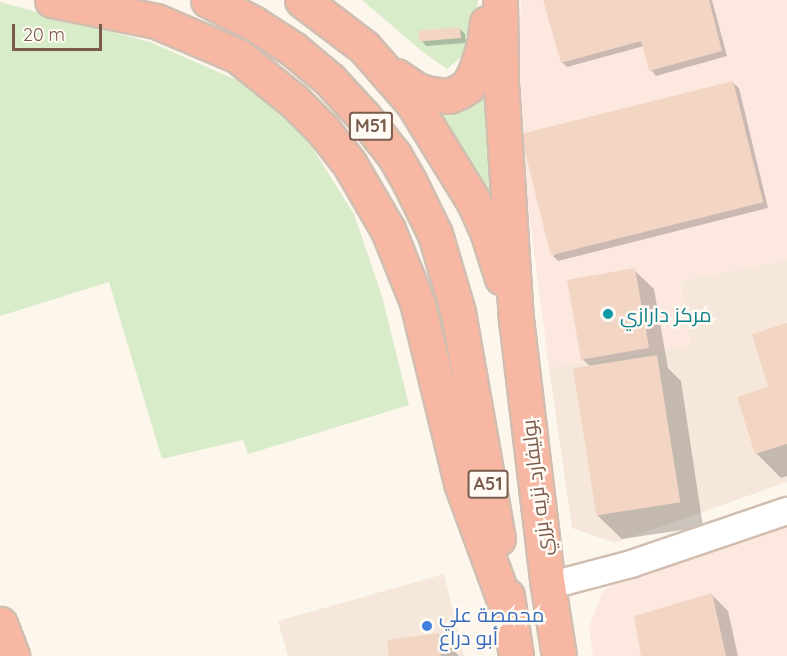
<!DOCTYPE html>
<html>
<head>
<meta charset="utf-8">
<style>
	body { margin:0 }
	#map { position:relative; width:787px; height:656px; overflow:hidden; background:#fdf6ec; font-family:Quicksand,Cairo,sans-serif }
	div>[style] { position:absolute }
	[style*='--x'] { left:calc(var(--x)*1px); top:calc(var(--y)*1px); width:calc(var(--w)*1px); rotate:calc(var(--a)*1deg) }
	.residential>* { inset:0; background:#f5e8da }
	.commercial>* { inset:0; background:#fde8e0 }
	.green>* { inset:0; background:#d8ecc9 }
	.shadow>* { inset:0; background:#0003 }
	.building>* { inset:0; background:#f3d5c3; transform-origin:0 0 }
	.roads { filter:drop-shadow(2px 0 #d1beb0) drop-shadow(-2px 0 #d1beb0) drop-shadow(0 2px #d1beb0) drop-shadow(0 -2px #d1beb0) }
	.street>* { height:26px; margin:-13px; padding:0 13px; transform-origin:13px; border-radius:13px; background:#fff }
	.highway>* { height:33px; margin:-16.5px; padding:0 16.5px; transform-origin:16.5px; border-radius:16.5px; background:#f7b7a3 }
	.dots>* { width:16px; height:16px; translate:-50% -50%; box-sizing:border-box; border:3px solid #fffaf3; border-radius:50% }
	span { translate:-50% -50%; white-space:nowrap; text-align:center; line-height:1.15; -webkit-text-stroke:5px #fffaf3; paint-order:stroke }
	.shield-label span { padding:2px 4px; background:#fffaf3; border:2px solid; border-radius:4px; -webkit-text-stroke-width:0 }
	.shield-label { font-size:18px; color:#7a5c4d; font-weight:700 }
	.culture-label { font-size:20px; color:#0d838f }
	.left { translate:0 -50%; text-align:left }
	.street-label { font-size:20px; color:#7a5c4d }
	.shop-label { font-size:20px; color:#366cbe }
	.scale { position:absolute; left:12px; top:24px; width:90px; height:27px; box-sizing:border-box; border:3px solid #7a5c4d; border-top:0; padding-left:8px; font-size:18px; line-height:21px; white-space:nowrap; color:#7a5c4d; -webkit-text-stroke:4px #fffaf3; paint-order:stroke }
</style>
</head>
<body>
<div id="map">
	<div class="residential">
		<div style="clip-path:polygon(787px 260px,787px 482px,615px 543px,572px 528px,549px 368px,690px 346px,680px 281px)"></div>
		<div style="clip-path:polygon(444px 574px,464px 656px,288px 656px,278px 621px)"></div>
	</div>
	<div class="commercial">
		<div style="clip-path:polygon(521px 0,787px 0,787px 260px,680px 281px,690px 346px,549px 368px,516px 109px)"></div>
		<div style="clip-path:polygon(787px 521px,787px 656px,593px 656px,589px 627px,603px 591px,634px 574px)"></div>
	</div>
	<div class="green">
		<div style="clip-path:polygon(362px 0,478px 0,471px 48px,447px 69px,424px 53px)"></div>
		<div style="clip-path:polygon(0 2px,150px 42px,248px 85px,308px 141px,354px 214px,382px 296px,409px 405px,248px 454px,243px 440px,162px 459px,109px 282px,0 316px)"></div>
		<div style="clip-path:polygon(484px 93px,492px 192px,484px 192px,431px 110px,449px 116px,466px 108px)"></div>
	</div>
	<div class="shadow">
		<div style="clip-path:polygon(545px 0,712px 0,727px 56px,656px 76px,651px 70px,644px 46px,567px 67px,562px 62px)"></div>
		<div style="clip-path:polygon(460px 29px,465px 34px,466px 43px,426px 46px,421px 40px)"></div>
		<div style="clip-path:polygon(733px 83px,739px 88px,768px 208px,558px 261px,553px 256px)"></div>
		<div style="clip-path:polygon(634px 270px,654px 289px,668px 368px,681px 381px,703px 527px,622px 539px,597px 515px,591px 367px,582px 359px)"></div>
		<div style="clip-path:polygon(787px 325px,787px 476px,781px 478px,756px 453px,769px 388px)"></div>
		<div style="clip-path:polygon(712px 595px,728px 611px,738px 656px,643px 656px)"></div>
		<div style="clip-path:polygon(438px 634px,459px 656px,391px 656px)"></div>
	</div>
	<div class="building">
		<div style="clip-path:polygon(543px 0,709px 0,722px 51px,649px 71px,641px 41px,561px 63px)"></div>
		<div style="left:460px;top:27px;width:11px;height:42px;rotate:85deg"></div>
		<div style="left:733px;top:81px;width:125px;height:219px;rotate:76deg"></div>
		<div style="left:635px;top:268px;width:81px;height:69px;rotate:80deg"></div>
		<div style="clip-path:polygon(787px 323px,787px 444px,755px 454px,737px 397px,768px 387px,752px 334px)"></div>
		<div style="left:657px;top:355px;width:149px;height:85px;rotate:81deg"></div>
		<div style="clip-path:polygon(712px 593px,726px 656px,641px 656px,634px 616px)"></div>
		<div style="clip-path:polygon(438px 633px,441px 656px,389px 656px,387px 640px)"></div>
	</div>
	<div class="roads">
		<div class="street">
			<div style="--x:548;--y:586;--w:86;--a:-14.8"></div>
			<div style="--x:631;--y:564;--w:165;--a:-18.8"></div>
		</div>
		<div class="highway">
			<div style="--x:52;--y:0;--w:106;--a:11.4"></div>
			<div style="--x:156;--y:21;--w:89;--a:23.1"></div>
			<div style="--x:238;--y:56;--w:70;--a:38.7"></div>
			<div style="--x:293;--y:100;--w:42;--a:45"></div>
			<div style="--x:323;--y:130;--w:42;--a:51.8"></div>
			<div style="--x:349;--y:163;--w:78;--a:59.8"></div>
			<div style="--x:388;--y:230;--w:78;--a:68.1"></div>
			<div style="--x:417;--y:302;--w:186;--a:76.3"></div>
			<div style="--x:461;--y:483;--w:142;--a:69.8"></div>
			<div style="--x:208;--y:0;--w:51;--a:27.1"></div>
			<div style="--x:253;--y:23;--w:48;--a:33"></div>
			<div style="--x:293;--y:49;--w:47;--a:39.8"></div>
			<div style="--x:329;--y:79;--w:52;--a:47.4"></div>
			<div style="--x:364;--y:117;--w:48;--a:51.7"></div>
			<div style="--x:394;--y:155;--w:30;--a:60"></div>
			<div style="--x:409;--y:181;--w:59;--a:63.9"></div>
			<div style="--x:435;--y:234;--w:81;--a:73.6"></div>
			<div style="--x:458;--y:312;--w:230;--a:80"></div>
			<div style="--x:302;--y:0;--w:78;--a:37.2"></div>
			<div style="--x:364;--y:47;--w:74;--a:48.8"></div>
			<div style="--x:413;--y:103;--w:116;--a:58.4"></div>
			<div style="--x:474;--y:202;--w:32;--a:66"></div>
			<div style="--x:487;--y:231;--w:49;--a:72.3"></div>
			<div style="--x:500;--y:0;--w:83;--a:89.3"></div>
			<div style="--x:501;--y:83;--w:236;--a:86.4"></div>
			<div style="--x:516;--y:319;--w:269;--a:83.2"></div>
			<div style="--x:548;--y:586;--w:71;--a:81.1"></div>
			<div style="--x:396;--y:76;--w:25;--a:34"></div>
			<div style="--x:417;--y:90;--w:14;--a:17"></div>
			<div style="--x:430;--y:94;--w:19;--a:6"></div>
			<div style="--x:449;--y:96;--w:12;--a:-24"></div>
			<div style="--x:460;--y:91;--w:9;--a:-32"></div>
			<div style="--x:468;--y:86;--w:15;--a:-62"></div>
			<div style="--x:475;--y:73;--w:28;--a:-72"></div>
			<div style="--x:484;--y:46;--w:23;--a:-83"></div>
			<div style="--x:507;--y:596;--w:61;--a:81.5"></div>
			<div style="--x:0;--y:624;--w:34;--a:69"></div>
		</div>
	</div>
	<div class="dots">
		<div style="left:608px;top:314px;background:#0f9aa8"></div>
		<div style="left:427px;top:626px;background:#3f7fe0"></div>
	</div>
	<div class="shield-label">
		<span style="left:371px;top:126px">M51</span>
		<span style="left:488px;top:484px">A51</span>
	</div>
	<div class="culture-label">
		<span class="left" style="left:620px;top:314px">مركز دارازي</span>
	</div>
	<div class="street-label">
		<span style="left:536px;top:488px;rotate:-97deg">بوليفارد نزيه بزري</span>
	</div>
	<div class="shop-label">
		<span class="left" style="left:439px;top:626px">محمصة علي<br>أبو دراع</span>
	</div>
	<div class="scale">20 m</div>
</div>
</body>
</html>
